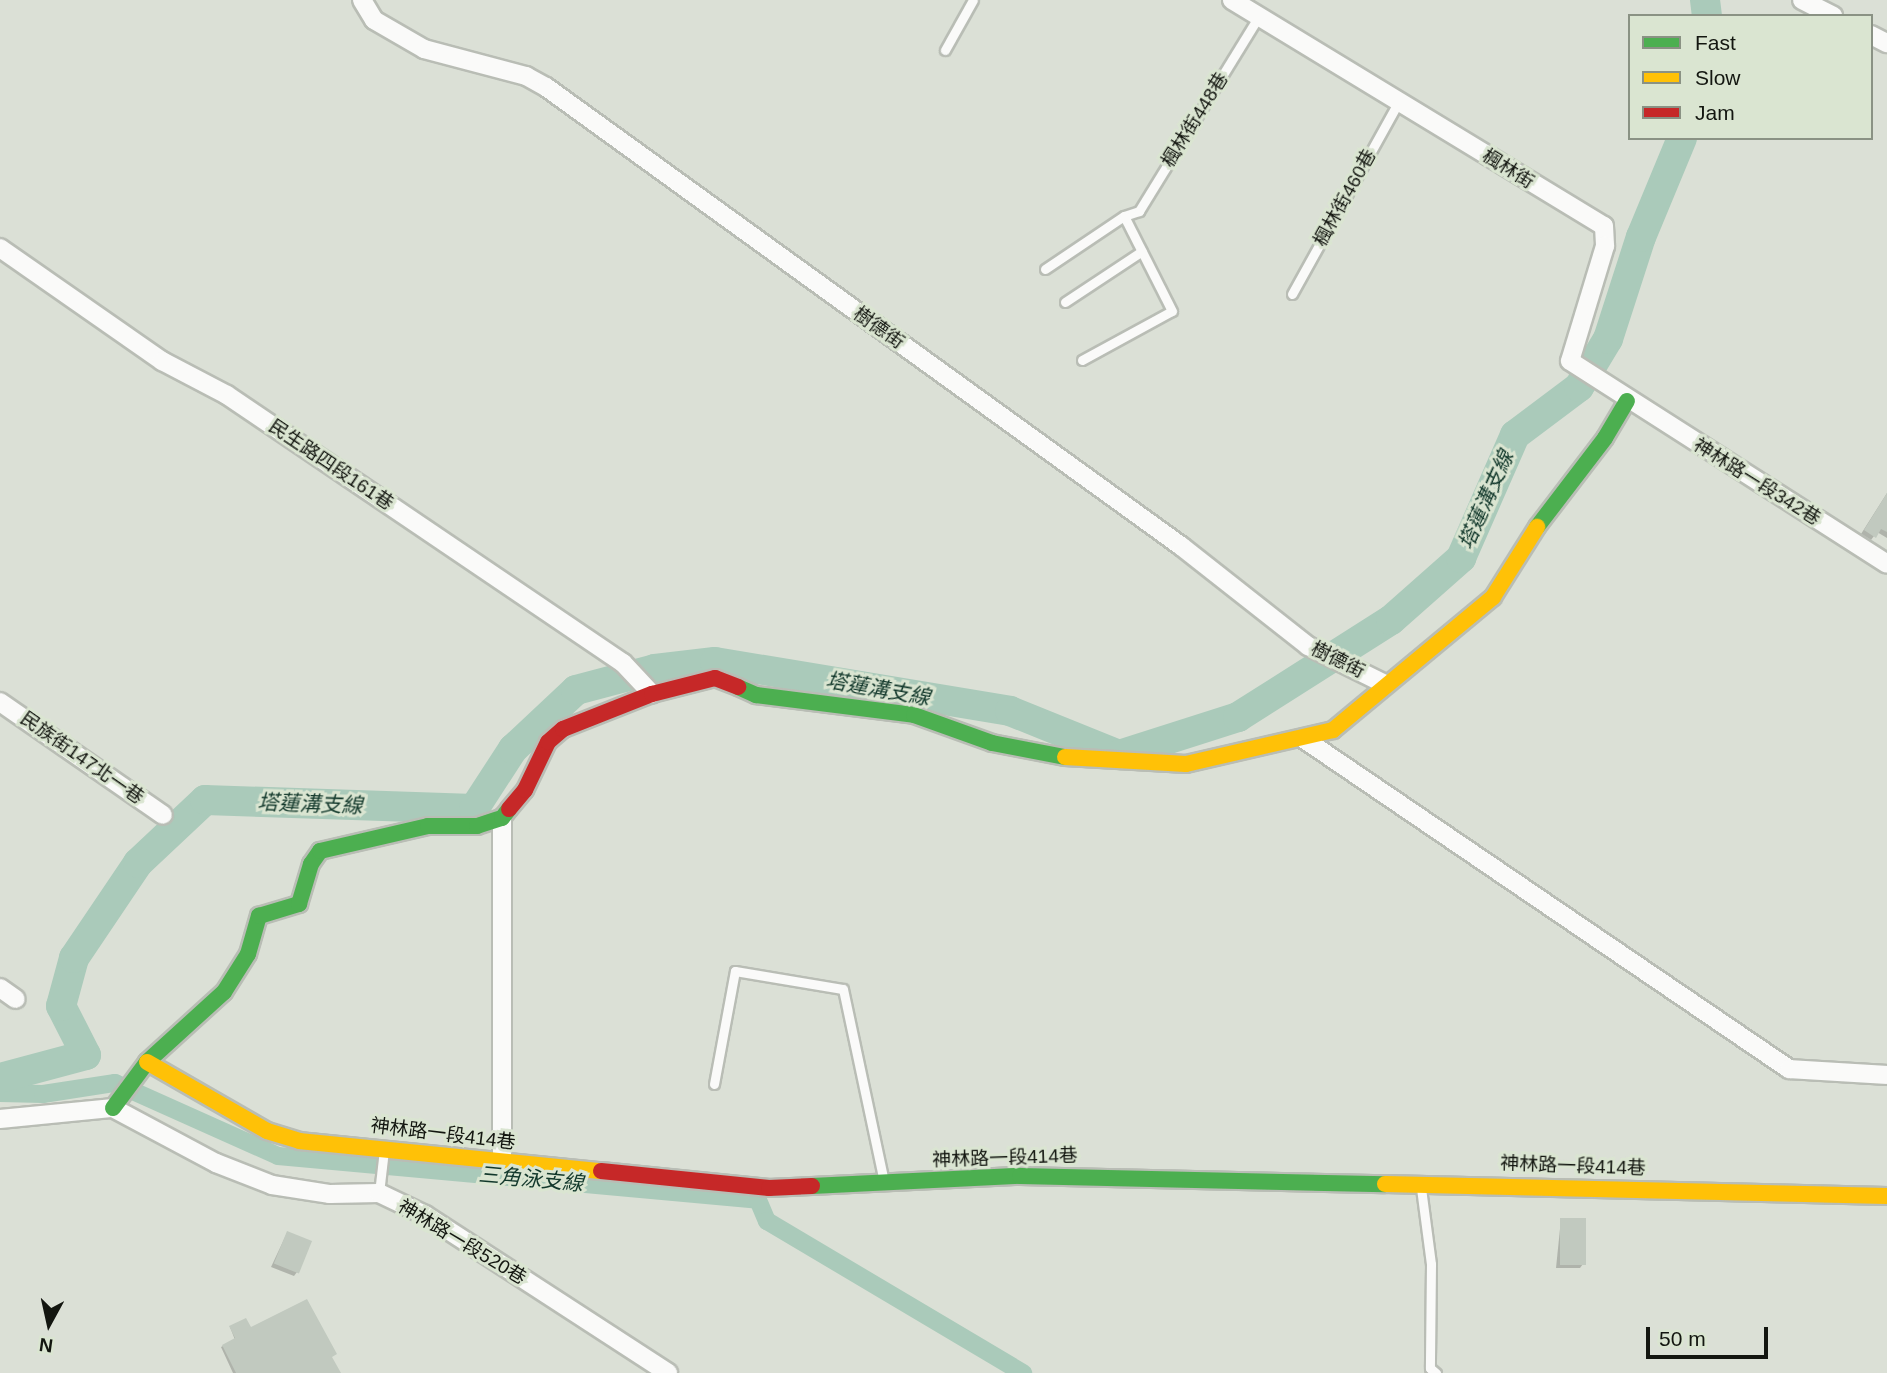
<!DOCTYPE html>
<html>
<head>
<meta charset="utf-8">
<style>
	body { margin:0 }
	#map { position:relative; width:1887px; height:1373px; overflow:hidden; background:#dbe0d6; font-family:Helvetica,"Noto Sans TC",sans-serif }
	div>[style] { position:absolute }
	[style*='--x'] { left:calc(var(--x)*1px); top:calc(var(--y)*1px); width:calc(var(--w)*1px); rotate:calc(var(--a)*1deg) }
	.shadow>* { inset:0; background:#0003 }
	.canal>* { height:18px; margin:-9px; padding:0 9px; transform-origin:9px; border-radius:9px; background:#aacaba }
	.river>* { height:30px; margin:-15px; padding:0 15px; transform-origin:15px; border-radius:15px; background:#aacaba }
	.building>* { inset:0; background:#c1c9bf; transform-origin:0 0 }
	.roads { filter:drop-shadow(2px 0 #b9bdb5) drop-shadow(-2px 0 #b9bdb5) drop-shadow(0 2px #b9bdb5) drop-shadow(0 -2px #b9bdb5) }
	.lane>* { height:9px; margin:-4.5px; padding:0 4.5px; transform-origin:4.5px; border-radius:4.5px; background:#fafaf9 }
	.street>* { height:18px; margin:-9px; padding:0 9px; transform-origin:9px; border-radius:9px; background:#fafaf9 }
	.fast>* { height:16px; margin:-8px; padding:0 8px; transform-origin:8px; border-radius:8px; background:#4caf50 }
	.slow>* { height:16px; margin:-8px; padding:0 8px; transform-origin:8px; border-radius:8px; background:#ffc107 }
	.jam>* { height:16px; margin:-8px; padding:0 8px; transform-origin:8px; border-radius:8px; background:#c62828 }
	span { translate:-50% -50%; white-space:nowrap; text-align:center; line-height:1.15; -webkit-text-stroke:6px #dae5d1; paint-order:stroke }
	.street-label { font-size:19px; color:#131610 }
	.water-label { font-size:21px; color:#12382b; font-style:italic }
	.legend { position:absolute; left:1628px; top:14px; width:245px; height:126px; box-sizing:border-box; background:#dae5d1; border:2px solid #8a9284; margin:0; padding:9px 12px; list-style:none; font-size:21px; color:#131610 }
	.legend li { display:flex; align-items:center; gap:14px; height:35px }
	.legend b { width:35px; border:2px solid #8a9284 }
	.north { position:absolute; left:14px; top:1289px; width:70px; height:70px; -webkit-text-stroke:5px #dae5d1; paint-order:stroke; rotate:188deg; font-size:19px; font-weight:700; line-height:28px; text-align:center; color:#131610 }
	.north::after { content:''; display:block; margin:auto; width:24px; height:32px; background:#131610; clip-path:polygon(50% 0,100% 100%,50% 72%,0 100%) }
	.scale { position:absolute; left:1646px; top:1327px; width:122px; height:32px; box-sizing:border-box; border:4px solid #131610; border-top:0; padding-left:9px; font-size:21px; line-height:24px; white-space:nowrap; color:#131610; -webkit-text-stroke:5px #dae5d1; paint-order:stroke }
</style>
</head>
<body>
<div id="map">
	<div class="shadow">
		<div style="clip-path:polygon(1887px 493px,1887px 538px,1877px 532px,1871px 540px,1861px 534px)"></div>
		<div style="clip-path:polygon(1561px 1219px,1583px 1264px,1580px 1268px,1556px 1268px)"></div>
		<div style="clip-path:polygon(287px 1233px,297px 1272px,294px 1276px,271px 1267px)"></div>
		<div style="clip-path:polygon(230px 1327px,330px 1357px,339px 1373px,233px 1373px,221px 1347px,235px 1340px)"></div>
	</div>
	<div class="canal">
		<div style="--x:0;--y:1093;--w:43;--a:1.3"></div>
		<div style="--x:43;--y:1094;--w:73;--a:-8.7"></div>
		<div style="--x:115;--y:1083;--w:179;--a:24.1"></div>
		<div style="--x:278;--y:1156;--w:482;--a:5.2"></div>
		<div style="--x:758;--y:1200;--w:23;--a:67"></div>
		<div style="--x:767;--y:1221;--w:298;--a:30.7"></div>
	</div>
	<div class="river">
		<div style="--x:1705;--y:0;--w:16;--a:83"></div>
		<div style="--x:0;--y:1078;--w:89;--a:-15"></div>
		<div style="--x:86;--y:1055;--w:55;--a:-117"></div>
		<div style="--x:61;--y:1006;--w:50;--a:-74.8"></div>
		<div style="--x:74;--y:958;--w:115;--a:-56"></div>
		<div style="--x:138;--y:863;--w:92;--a:-43.2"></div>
		<div style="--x:205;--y:800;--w:269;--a:1.9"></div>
		<div style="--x:474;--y:809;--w:72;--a:-57"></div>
		<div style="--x:513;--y:749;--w:86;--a:-43.1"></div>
		<div style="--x:576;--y:690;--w:82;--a:-14.9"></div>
		<div style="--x:655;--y:669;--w:60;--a:-6.7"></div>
		<div style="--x:715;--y:662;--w:299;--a:9.4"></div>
		<div style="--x:1010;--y:711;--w:118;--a:22"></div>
		<div style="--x:1119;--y:755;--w:125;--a:-17.7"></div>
		<div style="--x:1238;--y:717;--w:181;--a:-32.4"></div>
		<div style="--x:1391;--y:620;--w:94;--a:-41.5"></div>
		<div style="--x:1461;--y:558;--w:134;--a:-66.3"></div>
		<div style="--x:1515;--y:435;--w:80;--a:-36.9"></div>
		<div style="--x:1579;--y:387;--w:56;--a:-58.9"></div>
		<div style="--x:1608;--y:339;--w:107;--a:-72.1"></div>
		<div style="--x:1641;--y:237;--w:107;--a:-67.5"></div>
	</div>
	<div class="building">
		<div style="clip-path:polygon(1887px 493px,1887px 532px,1881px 529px,1876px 538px,1864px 530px)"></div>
		<div style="left:1560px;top:1218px;width:26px;height:47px"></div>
		<div style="left:287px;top:1231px;width:27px;height:35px;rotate:22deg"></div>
		<div style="clip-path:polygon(307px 1299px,337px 1354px,332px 1357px,341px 1373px,236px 1373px,222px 1345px,235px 1338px,229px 1326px,246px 1318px,251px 1327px)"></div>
	</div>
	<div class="roads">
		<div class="lane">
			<div style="--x:945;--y:50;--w:57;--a:-60.8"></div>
			<div style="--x:1045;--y:269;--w:95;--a:-33.9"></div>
			<div style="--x:1124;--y:216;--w:16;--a:-18"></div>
			<div style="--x:1139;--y:211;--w:229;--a:-58.4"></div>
			<div style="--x:1292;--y:294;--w:221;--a:-61"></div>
			<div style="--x:1065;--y:302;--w:92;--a:-33.5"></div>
			<div style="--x:1082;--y:360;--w:102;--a:-28.6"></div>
			<div style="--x:1172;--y:311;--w:106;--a:-116.8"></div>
			<div style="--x:714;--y:1084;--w:115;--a:-79.5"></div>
			<div style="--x:735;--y:971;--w:109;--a:9.5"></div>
			<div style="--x:843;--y:989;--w:197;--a:78"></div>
			<div style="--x:1421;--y:1188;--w:77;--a:82.5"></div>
			<div style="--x:1431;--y:1264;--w:104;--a:90.6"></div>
			<div style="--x:1430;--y:1368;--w:8;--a:40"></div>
			<div style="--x:379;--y:1193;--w:43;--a:-83.4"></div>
		</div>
		<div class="street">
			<div style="--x:362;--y:0;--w:23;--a:59"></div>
			<div style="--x:374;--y:20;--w:58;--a:30.1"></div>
			<div style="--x:424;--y:49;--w:106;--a:14.8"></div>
			<div style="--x:526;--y:76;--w:23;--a:29"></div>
			<div style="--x:546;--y:87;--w:784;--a:35.86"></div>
			<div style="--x:1181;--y:546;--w:162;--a:38.2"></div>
			<div style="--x:1308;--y:646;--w:86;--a:26.3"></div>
			<div style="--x:1232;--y:0;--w:435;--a:31.3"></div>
			<div style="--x:1604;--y:226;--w:20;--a:87"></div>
			<div style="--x:1605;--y:246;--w:120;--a:106.9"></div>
			<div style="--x:1570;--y:361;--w:376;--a:32.6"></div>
			<div style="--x:1802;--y:0;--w:35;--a:27"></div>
			<div style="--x:1871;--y:35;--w:18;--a:27"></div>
			<div style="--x:0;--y:248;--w:198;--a:34.9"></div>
			<div style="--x:162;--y:361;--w:73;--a:27.6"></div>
			<div style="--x:227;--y:395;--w:478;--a:34.1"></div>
			<div style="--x:623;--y:663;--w:42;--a:46.9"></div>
			<div style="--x:0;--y:702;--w:198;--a:34.7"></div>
			<div style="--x:1304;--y:739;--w:587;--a:34.23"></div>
			<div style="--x:1789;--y:1069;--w:98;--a:3.5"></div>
			<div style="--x:0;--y:988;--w:19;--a:35"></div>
			<div style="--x:0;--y:1119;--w:114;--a:-5.6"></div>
			<div style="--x:113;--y:1108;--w:117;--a:28.1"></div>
			<div style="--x:216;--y:1163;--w:60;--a:21.4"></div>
			<div style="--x:272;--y:1185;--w:59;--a:8.8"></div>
			<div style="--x:330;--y:1194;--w:49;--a:-1.2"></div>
			<div style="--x:379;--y:1193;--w:51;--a:25.6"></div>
			<div style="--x:425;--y:1215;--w:290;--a:33"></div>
			<div style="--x:502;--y:1162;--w:344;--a:-90"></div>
		</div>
		<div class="fast">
			<div style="--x:1537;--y:527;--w:112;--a:-52.6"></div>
			<div style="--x:1605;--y:438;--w:43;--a:-59.3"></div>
			<div style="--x:738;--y:687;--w:20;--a:24"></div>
			<div style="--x:756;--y:695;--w:159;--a:7.2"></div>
			<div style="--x:914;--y:715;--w:83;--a:19.7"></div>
			<div style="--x:992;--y:743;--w:74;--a:10.9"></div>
			<div style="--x:113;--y:1108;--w:57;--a:-53.5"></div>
			<div style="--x:147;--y:1062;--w:104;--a:-42.3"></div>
			<div style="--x:224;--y:992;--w:45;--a:-57.7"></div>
			<div style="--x:248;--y:954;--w:40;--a:-74"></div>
			<div style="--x:259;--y:916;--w:42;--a:-16.7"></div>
			<div style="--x:299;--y:904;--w:42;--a:-73.3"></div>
			<div style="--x:311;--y:864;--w:16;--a:-55"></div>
			<div style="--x:320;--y:851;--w:111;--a:-13"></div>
			<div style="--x:428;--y:826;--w:49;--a:0"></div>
			<div style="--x:477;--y:826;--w:26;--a:-18"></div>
			<div style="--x:502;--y:818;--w:11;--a:-52"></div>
			<div style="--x:812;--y:1186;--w:208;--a:-2.8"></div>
			<div style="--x:1020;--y:1176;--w:365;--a:1.3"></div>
		</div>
		<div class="slow">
			<div style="--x:1065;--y:757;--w:121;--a:3.3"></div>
			<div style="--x:1186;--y:764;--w:151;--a:-13"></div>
			<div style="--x:1333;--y:730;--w:208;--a:-39.7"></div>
			<div style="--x:1493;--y:597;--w:83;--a:-57.8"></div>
			<div style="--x:147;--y:1062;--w:138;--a:29.9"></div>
			<div style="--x:267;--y:1131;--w:34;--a:17"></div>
			<div style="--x:299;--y:1141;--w:303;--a:5.7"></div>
			<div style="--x:1385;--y:1184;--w:502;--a:1.37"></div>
		</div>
		<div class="jam">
			<div style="--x:509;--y:809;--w:25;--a:-50"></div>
			<div style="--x:525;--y:790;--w:53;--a:-64.4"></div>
			<div style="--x:548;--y:742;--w:20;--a:-41"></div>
			<div style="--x:563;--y:729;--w:96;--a:-21.5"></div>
			<div style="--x:652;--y:694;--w:65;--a:-14.3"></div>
			<div style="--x:715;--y:678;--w:25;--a:21"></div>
			<div style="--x:601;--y:1171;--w:169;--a:5.8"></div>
			<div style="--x:769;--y:1188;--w:43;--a:-2.7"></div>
		</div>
	</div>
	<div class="street-label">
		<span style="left:1195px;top:120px;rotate:-58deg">楓林街448巷</span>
		<span style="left:1508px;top:169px;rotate:32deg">楓林街</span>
		<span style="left:1345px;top:198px;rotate:-61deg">楓林街460巷</span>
		<span style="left:879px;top:328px;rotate:36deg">樹德街</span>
		<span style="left:331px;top:465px;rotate:34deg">民生路四段161巷</span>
		<span style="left:1757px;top:482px;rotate:32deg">神林路一段342巷</span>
		<span style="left:1338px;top:660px;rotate:27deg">樹德街</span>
		<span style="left:82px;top:758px;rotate:35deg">民族街147北一巷</span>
		<span style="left:443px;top:1134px;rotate:7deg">神林路一段414巷</span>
		<span style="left:1005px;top:1158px;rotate:-2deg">神林路一段414巷</span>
		<span style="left:1573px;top:1166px;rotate:2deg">神林路一段414巷</span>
		<span style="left:462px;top:1242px;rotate:31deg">神林路一段520巷</span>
	</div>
	<div class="water-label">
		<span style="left:1486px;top:500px;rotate:-66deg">塔蓮溝支線</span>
		<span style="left:878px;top:689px;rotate:10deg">塔蓮溝支線</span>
		<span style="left:310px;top:804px;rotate:2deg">塔蓮溝支線</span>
		<span style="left:531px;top:1179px;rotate:5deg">三角泳支線</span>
	</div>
	<ul class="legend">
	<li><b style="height:9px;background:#4caf50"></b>Fast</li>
	<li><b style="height:9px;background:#ffc107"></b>Slow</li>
	<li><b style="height:9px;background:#c62828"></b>Jam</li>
	</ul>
	<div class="north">N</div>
	<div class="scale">50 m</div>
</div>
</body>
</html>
